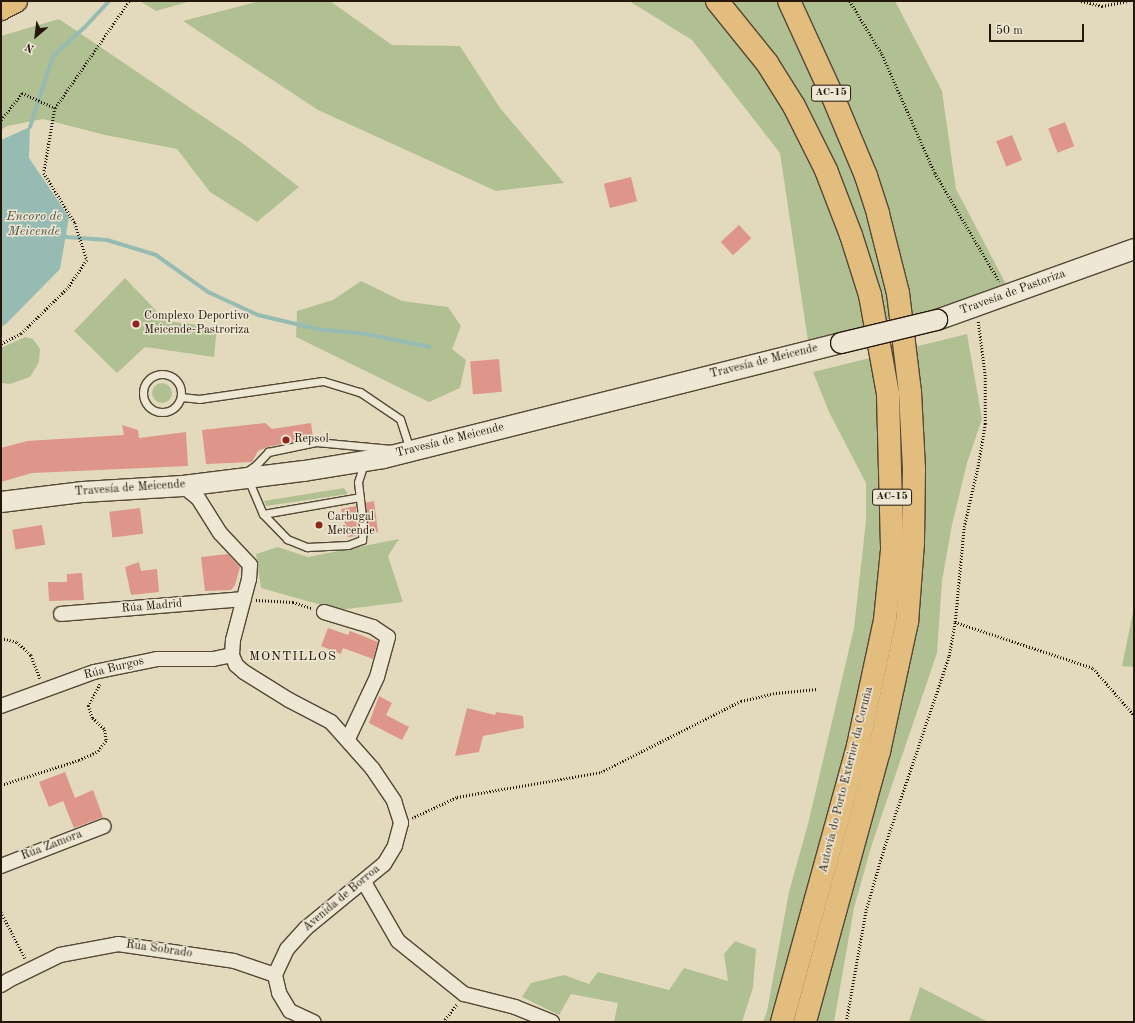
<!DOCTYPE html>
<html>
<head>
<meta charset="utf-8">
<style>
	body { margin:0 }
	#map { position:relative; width:1135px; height:1023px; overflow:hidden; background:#e3dabd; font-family:"Old Standard TT",serif }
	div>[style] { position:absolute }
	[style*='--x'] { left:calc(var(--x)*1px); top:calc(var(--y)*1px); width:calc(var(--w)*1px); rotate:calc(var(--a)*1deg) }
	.green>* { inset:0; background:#b1c093 }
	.round { border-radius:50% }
	.water>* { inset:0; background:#95bbb2 }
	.stream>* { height:4px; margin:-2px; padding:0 2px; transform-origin:2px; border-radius:2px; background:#95bbb2 }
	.building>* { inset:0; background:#dd9689; transform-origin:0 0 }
	.path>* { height:2.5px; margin-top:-1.25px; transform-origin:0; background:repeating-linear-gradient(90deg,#241608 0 1px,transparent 0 3px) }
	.roads { filter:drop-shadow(1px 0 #544735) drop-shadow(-1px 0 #544735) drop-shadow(0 1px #544735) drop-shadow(0 -1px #544735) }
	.service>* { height:7px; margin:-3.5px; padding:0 3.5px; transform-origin:3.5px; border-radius:3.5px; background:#ede7d4 }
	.service>.ring { margin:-3.5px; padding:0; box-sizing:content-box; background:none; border:7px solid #ede7d4; border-radius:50% }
	.minor>* { height:14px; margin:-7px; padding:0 7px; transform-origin:7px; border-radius:7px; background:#ede7d4 }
	.secondary>* { height:20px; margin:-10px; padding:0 10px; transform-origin:10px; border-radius:10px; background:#ede7d4 }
	.motorway>* { height:22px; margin:-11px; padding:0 11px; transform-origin:11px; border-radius:11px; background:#e2bd7e }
	.bridges { filter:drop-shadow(1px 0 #241608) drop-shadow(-1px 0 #241608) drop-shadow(0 1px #241608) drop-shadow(0 -1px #241608) }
	.secondary-bridge>* { height:20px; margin:-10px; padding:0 10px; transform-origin:10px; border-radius:10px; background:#ede7d4 }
	.dots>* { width:11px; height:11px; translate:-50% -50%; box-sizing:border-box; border:2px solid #ede7d4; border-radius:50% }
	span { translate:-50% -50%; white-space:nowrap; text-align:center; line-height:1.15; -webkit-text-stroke:3px #ede7d4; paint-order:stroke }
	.shield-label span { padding:1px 3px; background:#ede7d4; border:1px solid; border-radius:3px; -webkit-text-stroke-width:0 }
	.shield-label { font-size:11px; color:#241608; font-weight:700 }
	.street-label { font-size:12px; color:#241608 }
	.poi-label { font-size:12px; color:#241608 }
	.left { translate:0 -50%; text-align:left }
	.water-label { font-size:13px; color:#4c5044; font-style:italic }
	.neighbourhood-label { font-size:13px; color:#241608; letter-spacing:1px }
	.frame { position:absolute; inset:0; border:2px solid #241608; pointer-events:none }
	.north { position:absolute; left:16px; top:16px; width:40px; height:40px; -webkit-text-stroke:3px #ede7d4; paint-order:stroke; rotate:208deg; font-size:11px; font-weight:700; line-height:16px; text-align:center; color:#241608 }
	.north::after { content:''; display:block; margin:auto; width:14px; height:18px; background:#241608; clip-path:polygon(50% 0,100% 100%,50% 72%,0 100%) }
	.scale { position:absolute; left:989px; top:24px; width:95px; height:18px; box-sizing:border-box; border:2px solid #241608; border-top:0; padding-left:5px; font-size:12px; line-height:14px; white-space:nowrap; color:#241608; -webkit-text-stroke:3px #ede7d4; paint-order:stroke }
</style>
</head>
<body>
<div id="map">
	<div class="green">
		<div style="clip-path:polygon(140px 1px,191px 1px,156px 11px)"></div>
		<div style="clip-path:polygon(260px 1px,330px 1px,392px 45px,460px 46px,500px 108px,564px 183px,496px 191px,318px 110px,183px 21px)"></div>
		<div style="clip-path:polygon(629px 1px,895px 1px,942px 91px,956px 189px,1007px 286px,936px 309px,878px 322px,808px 341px,780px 153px,692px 40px)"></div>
		<div style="clip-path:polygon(59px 19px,242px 143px,299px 187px,257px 222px,210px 192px,177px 149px,105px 135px,43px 119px,7px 126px,1px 130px,1px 36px)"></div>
		<div style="clip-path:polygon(125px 278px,166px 321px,217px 327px,214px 357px,145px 347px,117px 373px,74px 331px)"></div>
		<div style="clip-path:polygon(361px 281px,402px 301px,448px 307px,461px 326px,452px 349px,466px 360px,460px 388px,429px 402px,296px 337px,297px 311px,333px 300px)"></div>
		<div style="clip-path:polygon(967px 334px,982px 419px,967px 463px,952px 525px,942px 581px,937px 653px,872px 844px,854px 908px,834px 1022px,763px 1022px,767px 1011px,789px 892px,808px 824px,854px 628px,866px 521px,866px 483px,829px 412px,813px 372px)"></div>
		<div style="clip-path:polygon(25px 337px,33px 339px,40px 349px,39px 362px,30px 377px,10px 384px,1px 383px,1px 348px)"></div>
		<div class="round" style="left:152px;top:383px;width:20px;height:20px"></div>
		<div style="clip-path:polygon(344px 488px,348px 494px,266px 506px,264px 501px)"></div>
		<div style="clip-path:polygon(399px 539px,388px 556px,403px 602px,339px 610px,261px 588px,256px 554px,278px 547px,308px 557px)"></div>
		<div style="clip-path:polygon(1134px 607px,1134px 667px,1122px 666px)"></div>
		<div style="clip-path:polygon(735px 941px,756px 949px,753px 988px,742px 1022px,614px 1022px,618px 1003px,571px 994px,559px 1015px,522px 997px,531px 983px,564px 975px,589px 984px,598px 972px,669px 990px,684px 968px,728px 981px,724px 954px)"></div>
		<div style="clip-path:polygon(920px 987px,988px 1022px,909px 1022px)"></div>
	</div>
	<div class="water">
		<div style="clip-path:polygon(30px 127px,29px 158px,69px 217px,60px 269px,6px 324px,1px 327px,1px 140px)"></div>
	</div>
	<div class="stream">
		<div style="--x:30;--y:127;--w:75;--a:-72.1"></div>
		<div style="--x:53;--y:56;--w:42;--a:-42.1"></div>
		<div style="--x:84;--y:28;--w:37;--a:-47"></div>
		<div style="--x:66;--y:237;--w:41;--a:4.2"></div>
		<div style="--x:107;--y:240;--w:51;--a:17"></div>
		<div style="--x:156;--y:255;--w:64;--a:35.4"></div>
		<div style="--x:208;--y:292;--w:55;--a:24.7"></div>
		<div style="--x:258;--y:315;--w:61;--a:13.3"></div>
		<div style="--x:317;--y:329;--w:49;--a:5.8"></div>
		<div style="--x:366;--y:334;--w:65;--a:11.5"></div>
	</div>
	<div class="building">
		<div style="left:1065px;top:122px;width:26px;height:18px;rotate:69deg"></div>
		<div style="left:1012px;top:135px;width:27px;height:17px;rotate:68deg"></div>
		<div style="left:631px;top:177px;width:25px;height:28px;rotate:76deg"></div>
		<div style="left:739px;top:225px;width:18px;height:25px;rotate:47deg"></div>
		<div style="left:499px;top:359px;width:33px;height:29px;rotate:85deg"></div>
		<div style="clip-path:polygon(265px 423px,272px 429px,311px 423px,313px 438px,267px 447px,258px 451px,252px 462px,206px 464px,202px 430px)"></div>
		<div style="clip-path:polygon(122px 425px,138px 430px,139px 438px,186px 432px,188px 466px,32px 473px,1px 482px,1px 448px,27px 441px,124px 435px)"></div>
		<div style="clip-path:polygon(374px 501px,378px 532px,367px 534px,365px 503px)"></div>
		<div style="clip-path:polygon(356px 506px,357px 536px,348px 537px,341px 509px)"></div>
		<div style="left:140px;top:508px;width:26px;height:31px;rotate:83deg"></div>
		<div style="left:42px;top:525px;width:20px;height:30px;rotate:81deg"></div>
		<div style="clip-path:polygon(228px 554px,240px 567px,235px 585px,231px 590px,205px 591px,201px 557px)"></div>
		<div style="clip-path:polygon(139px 562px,141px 571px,157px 569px,159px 592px,131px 595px,125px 567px)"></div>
		<div style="clip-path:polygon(82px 573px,84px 600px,49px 601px,48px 582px,67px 582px,67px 574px)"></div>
		<div style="clip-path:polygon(328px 628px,348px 635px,350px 631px,378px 642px,373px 659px,343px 648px,341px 654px,321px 646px)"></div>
		<div style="clip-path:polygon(379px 696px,392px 703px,386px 715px,409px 727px,402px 740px,369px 723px)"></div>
		<div style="clip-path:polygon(467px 708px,495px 715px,496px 712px,523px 716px,524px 728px,483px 736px,479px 752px,455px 756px)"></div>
		<div style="clip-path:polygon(65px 772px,75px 798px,93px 790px,103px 817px,74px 828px,63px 801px,49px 807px,39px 782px)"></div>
	</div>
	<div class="path">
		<div style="--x:850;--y:1;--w:62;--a:58.9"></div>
		<div style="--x:882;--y:54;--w:130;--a:66"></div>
		<div style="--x:935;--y:173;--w:126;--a:59.3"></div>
		<div style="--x:1081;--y:1;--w:22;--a:13"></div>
		<div style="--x:1102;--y:6;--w:25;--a:-11"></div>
		<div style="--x:55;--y:108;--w:130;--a:-55.3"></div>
		<div style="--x:1;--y:120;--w:34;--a:-52"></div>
		<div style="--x:22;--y:93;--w:36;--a:24"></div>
		<div style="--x:55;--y:108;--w:66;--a:99.6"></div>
		<div style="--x:44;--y:173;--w:59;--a:58.2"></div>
		<div style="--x:75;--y:223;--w:39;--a:72"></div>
		<div style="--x:87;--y:260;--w:32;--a:124"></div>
		<div style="--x:69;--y:287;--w:67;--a:135.6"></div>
		<div style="--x:21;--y:334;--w:22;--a:153"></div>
		<div style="--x:256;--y:600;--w:37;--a:3"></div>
		<div style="--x:293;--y:602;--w:20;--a:18"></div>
		<div style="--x:955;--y:622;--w:145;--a:18.4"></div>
		<div style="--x:1093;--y:668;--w:62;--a:48.9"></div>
		<div style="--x:1;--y:638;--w:16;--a:14"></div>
		<div style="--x:17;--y:642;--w:19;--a:43"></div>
		<div style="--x:31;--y:655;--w:25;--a:69"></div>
		<div style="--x:1;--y:785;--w:82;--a:-17.8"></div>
		<div style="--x:79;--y:760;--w:21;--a:-25"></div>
		<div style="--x:98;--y:751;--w:14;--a:-54"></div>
		<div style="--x:106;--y:740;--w:11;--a:-100"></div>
		<div style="--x:104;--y:729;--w:16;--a:-137"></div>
		<div style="--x:92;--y:718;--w:13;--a:-108"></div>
		<div style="--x:88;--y:706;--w:26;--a:-62"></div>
		<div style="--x:412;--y:818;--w:50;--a:-25"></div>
		<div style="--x:457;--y:797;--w:146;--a:-9.8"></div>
		<div style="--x:601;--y:772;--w:157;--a:-26.9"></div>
		<div style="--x:741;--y:701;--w:36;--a:-13"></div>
		<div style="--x:776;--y:693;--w:41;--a:-5.6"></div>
		<div style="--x:1;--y:912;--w:52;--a:62.4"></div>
		<div style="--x:443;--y:1022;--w:23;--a:-52"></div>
		<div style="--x:846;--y:1022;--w:114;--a:-79.9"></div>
		<div style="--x:866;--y:910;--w:65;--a:-73.8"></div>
		<div style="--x:884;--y:848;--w:203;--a:-71.3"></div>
		<div style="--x:949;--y:656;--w:35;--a:-80"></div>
		<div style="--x:955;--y:622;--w:95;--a:-84.6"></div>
		<div style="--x:964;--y:527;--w:63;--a:-77.1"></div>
		<div style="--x:978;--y:466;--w:43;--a:-80.5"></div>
		<div style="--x:985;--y:424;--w:48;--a:-90"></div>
		<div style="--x:985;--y:376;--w:55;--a:-97.3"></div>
	</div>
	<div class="roads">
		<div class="service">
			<div class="ring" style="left:143px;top:374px;width:31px;height:31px"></div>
			<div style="--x:181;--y:397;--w:18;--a:6"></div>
			<div style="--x:199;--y:399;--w:125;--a:-8.3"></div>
			<div style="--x:323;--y:381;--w:39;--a:17"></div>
			<div style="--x:360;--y:392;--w:48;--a:34"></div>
			<div style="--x:400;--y:419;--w:32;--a:72"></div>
			<div style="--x:246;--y:472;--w:12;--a:-35"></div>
			<div style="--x:256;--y:465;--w:18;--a:-47"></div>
			<div style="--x:268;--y:452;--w:49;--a:-11.8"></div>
			<div style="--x:316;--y:442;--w:76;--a:5.3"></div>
			<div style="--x:248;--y:479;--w:38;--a:67"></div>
			<div style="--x:263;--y:514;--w:35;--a:46"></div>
			<div style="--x:287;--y:539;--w:22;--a:22"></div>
			<div style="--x:307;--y:547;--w:41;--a:-2.8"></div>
			<div style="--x:348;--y:545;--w:15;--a:-20"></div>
			<div style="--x:362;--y:540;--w:15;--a:-86"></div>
			<div style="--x:363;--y:525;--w:43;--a:-96.6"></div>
			<div style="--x:358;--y:482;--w:20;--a:-72"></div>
			<div style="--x:263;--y:514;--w:98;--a:-9.9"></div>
		</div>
		<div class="minor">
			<div style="--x:183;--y:486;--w:19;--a:39"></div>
			<div style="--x:198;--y:498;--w:41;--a:57.8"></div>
			<div style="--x:220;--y:533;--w:44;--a:46.8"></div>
			<div style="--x:250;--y:565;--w:14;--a:94"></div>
			<div style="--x:249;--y:579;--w:63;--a:104.7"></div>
			<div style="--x:233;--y:640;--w:15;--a:94"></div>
			<div style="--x:232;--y:655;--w:11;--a:68"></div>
			<div style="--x:236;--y:665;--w:11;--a:41"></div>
			<div style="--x:244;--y:672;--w:53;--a:31.9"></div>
			<div style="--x:289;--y:700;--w:47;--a:27.6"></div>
			<div style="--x:331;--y:722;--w:62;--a:48.3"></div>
			<div style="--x:372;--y:768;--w:40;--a:56"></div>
			<div style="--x:394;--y:801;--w:23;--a:72"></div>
			<div style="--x:401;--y:823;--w:24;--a:105"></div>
			<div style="--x:395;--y:846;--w:21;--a:121"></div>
			<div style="--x:384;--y:864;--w:101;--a:140.6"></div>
			<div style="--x:306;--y:928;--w:28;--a:132"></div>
			<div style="--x:287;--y:949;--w:29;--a:115"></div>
			<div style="--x:275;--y:975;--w:18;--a:77"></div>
			<div style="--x:279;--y:993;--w:21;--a:59"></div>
			<div style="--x:290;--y:1011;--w:26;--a:25"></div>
			<div style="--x:324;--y:612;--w:51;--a:17"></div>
			<div style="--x:373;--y:627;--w:18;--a:34"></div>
			<div style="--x:388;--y:637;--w:41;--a:105.4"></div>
			<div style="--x:377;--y:677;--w:68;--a:115.1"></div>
			<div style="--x:61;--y:614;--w:183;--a:-4.7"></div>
			<div style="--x:1;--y:706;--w:99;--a:-20.1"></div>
			<div style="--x:94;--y:672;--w:64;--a:-11.7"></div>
			<div style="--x:157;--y:659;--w:56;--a:0"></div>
			<div style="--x:213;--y:659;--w:19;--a:-12"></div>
			<div style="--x:1;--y:866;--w:110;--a:-21.2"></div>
			<div style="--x:364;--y:882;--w:68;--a:60"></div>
			<div style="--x:398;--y:941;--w:85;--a:38.8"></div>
			<div style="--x:464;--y:994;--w:53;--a:14.3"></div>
			<div style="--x:515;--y:1007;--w:40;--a:22"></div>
			<div style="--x:1;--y:985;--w:9;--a:-32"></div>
			<div style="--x:9;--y:980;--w:57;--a:-26.1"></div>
			<div style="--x:60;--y:955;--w:59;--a:-10.7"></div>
			<div style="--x:118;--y:944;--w:117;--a:8.3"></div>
			<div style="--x:234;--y:961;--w:43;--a:18.9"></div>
		</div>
		<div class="secondary">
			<div style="--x:937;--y:320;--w:209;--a:-19.8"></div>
			<div style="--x:1;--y:502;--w:83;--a:-7"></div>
			<div style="--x:83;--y:492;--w:100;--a:-3.4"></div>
			<div style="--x:183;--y:486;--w:122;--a:-7.1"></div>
			<div style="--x:304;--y:471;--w:80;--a:-9.3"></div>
			<div style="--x:383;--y:458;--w:472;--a:-14.1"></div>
		</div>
		<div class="motorway">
			<div style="--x:717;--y:1;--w:80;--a:51.1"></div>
			<div style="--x:767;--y:63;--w:51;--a:57.9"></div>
			<div style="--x:794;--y:106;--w:72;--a:63.4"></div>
			<div style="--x:826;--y:170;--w:70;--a:69"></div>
			<div style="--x:851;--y:235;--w:63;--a:72.4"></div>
			<div style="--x:870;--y:295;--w:101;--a:79.7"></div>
			<div style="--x:888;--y:394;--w:156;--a:88.5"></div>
			<div style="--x:892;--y:550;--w:70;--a:95.7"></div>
			<div style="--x:885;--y:620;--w:129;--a:102.1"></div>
			<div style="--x:858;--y:746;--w:286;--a:105.4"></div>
			<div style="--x:789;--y:1;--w:106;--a:65.4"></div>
			<div style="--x:833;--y:97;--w:86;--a:67.3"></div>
			<div style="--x:866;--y:176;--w:40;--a:72"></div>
			<div style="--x:878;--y:214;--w:81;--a:75.8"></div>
			<div style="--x:898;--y:293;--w:100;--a:83.1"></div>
			<div style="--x:910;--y:392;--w:77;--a:87"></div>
			<div style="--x:914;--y:469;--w:74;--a:90.8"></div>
			<div style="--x:913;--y:543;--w:79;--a:94.3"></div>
			<div style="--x:907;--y:622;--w:132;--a:102.2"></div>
			<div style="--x:879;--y:751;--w:281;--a:105.3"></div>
			<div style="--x:1;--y:9;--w:17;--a:-28"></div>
		</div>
	</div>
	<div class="bridges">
		<div class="secondary-bridge">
			<div style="--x:841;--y:343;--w:99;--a:-13.5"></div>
		</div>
	</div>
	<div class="dots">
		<div style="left:136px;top:324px;background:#8f2418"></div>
		<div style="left:286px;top:440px;background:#8f2418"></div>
		<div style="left:319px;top:525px;background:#8f2418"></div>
	</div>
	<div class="shield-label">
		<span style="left:831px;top:93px">AC-15</span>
		<span style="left:892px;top:497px">AC-15</span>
	</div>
	<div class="street-label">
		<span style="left:1013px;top:293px;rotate:-20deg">Travesía de Pastoriza</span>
		<span style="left:764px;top:362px;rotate:-14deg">Travesía de Meicende</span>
		<span style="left:450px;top:441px;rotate:-14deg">Travesía de Meicende</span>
		<span style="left:130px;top:489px;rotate:-4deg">Travesía de Meicende</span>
		<span style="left:152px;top:607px;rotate:-5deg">Rúa Madrid</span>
		<span style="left:114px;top:669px;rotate:-14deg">Rúa Burgos</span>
		<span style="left:847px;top:780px;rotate:-76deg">Autovía do Porto Exterior da Coruña</span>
		<span style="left:52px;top:846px;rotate:-21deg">Rúa Zamora</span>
		<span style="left:342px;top:899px;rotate:-40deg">Avenida de Borroa</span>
		<span style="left:159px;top:950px;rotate:8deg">Rúa Sobrado</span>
	</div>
	<div class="poi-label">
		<span class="left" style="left:144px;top:324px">Complexo Deportivo<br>Meicende-Pastroriza</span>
		<span class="left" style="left:294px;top:440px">Repsol</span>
		<span class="left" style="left:327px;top:525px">Carbugal<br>Meicende</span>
	</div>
	<div class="water-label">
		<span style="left:34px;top:225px">Encoro de<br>Meicende</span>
	</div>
	<div class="neighbourhood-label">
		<span style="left:293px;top:657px">MONTILLOS</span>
	</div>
	<div class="frame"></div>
	<div class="north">N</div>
	<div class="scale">50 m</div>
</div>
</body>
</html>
